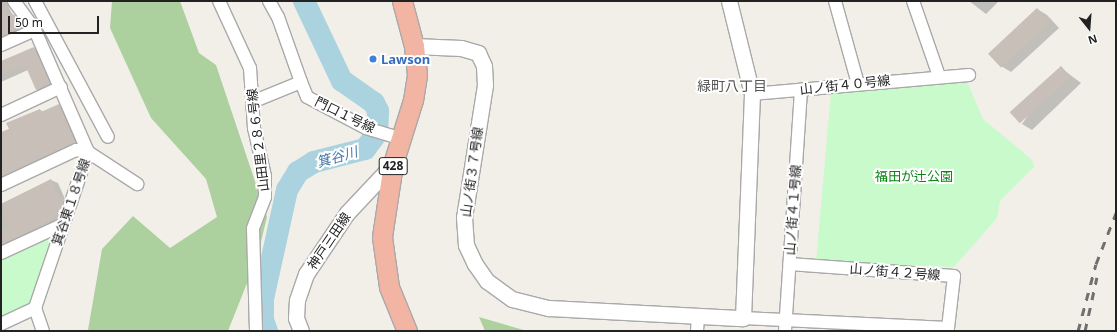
<!DOCTYPE html>
<html>
<head>
<meta charset="utf-8">
<style>
	body { margin:0 }
	#map { position:relative; width:1117px; height:332px; overflow:hidden; background:#f2efe9; font-family:"Noto Sans","Noto Sans JP",sans-serif }
	div>[style] { position:absolute }
	[style*='--x'] { left:calc(var(--x)*1px); top:calc(var(--y)*1px); width:calc(var(--w)*1px); rotate:calc(var(--a)*1deg) }
	.forest>* { inset:0; background:#add19e }
	.park>* { inset:0; background:#c8facc }
	.shadow>* { inset:0; background:#0003 }
	.river>* { height:22px; margin:-11px; padding:0 11px; transform-origin:11px; border-radius:11px; background:#aad3df }
	.building>* { inset:0; background:#c7bfb8; transform-origin:0 0 }
	.roads { filter:drop-shadow(1px 0 #a9a9a9) drop-shadow(-1px 0 #a9a9a9) drop-shadow(0 1px #a9a9a9) drop-shadow(0 -1px #a9a9a9) }
	.minor>* { height:12px; margin:-6px; padding:0 6px; transform-origin:6px; border-radius:6px; background:#fff }
	.tertiary>* { height:15px; margin:-7.5px; padding:0 7.5px; transform-origin:7.5px; border-radius:7.5px; background:#fff }
	.trunk>* { height:19px; margin:-9.5px; padding:0 9.5px; transform-origin:9.5px; border-radius:9.5px; background:#f2b4a3 }
	.rail>* { height:3px; margin-top:-1.5px; transform-origin:0; background:repeating-linear-gradient(90deg,#707070 0 8px,transparent 0 16px) }
	.dots>* { width:11px; height:11px; translate:-50% -50%; box-sizing:border-box; border:2px solid #fff; border-radius:50% }
	span { translate:-50% -50%; white-space:nowrap; text-align:center; line-height:1.15; -webkit-text-stroke:4px #fff; paint-order:stroke }
	.shield-label span { padding:1px 3px; background:#fff; border:1px solid; border-radius:3px; -webkit-text-stroke-width:0 }
	.shield-label { font-size:12px; color:#222; font-weight:700 }
	.shop-label { font-size:13px; color:#366cbe; font-weight:700 }
	.left { translate:0 -50%; text-align:left }
	.street-label { font-size:13px; color:#222 }
	.park-label { font-size:13px; color:#0c8416 }
	.neighbourhood-label { font-size:14px; color:#555 }
	.water-label { font-size:14px; color:#4a7aab; font-style:italic }
	.frame { position:absolute; inset:0; border:2px solid #222; pointer-events:none }
	.north { position:absolute; left:1069px; top:8px; width:40px; height:40px; -webkit-text-stroke:3px #fff; paint-order:stroke; rotate:163deg; font-size:11px; font-weight:700; line-height:16px; text-align:center; color:#222 }
	.north::after { content:''; display:block; margin:auto; width:14px; height:18px; background:#222; clip-path:polygon(50% 0,100% 100%,50% 72%,0 100%) }
	.scale { position:absolute; left:8px; top:16px; width:91px; height:18px; box-sizing:border-box; border:2px solid #222; border-top:0; padding-left:5px; font-size:12px; line-height:14px; white-space:nowrap; color:#222; -webkit-text-stroke:3px #fff; paint-order:stroke }
</style>
</head>
<body>
<div id="map">
	<div class="forest">
		<div style="clip-path:polygon(112px 1px,180px 1px,199px 53px,216px 65px,267px 217px,257px 258px,228px 331px,88px 330px,102px 249px,133px 216px,170px 248px,217px 217px,206px 179px,151px 118px,110px 28px)"></div>
		<div style="clip-path:polygon(479px 317px,527px 331px,485px 331px)"></div>
	</div>
	<div class="park">
		<div style="clip-path:polygon(959px 80px,968px 84px,983px 119px,1032px 160px,1034px 167px,1000px 201px,997px 218px,954px 267px,816px 262px,831px 92px)"></div>
		<div style="clip-path:polygon(49px 235px,51px 240px,29px 304px,1px 318px,1px 257px)"></div>
	</div>
	<div class="shadow">
		<div style="clip-path:polygon(1px 1px,6px 1px,12px 14px,19px 18px,25px 32px,1px 44px)"></div>
		<div style="clip-path:polygon(969px 1px,999px 1px,986px 14px)"></div>
		<div style="clip-path:polygon(1037px 9px,1047px 15px,1059px 28px,1011px 72px,1001px 66px)"></div>
		<div style="clip-path:polygon(34px 48px,40px 52px,56px 87px,43px 93px,36px 89px,28px 70px,1px 82px,1px 64px)"></div>
		<div style="clip-path:polygon(1061px 68px,1081px 83px,1032px 130px,1022px 124px)"></div>
		<div style="clip-path:polygon(59px 105px,65px 109px,80px 146px,1px 182px,1px 134px,40px 110px,44px 112px)"></div>
		<div style="clip-path:polygon(51px 180px,58px 183px,65px 199px,68px 202px,64px 220px,1px 251px,1px 204px)"></div>
	</div>
	<div class="river">
		<div style="--x:267;--y:331;--w:12;--a:-110"></div>
		<div style="--x:263;--y:320;--w:21;--a:-90"></div>
		<div style="--x:263;--y:299;--w:112;--a:-77.6"></div>
		<div style="--x:287;--y:190;--w:21;--a:-59"></div>
		<div style="--x:298;--y:172;--w:19;--a:-32"></div>
		<div style="--x:314;--y:162;--w:53;--a:-14.3"></div>
		<div style="--x:365;--y:149;--w:20;--a:-53"></div>
		<div style="--x:377;--y:133;--w:22;--a:-87"></div>
		<div style="--x:378;--y:111;--w:9;--a:-117"></div>
		<div style="--x:374;--y:103;--w:39;--a:-145"></div>
		<div style="--x:342;--y:81;--w:89;--a:-115.4"></div>
	</div>
	<div class="building">
		<div style="clip-path:polygon(1px 1px,8px 15px,12px 13px,19px 29px,1px 37px)"></div>
		<div style="left:1037px;top:8px;width:19px;height:67px;rotate:47deg"></div>
		<div style="clip-path:polygon(34px 47px,50px 83px,36px 90px,25px 65px,1px 75px,1px 61px)"></div>
		<div style="left:1061px;top:66px;width:15px;height:69px;rotate:48deg"></div>
		<div style="clip-path:polygon(59px 104px,75px 143px,1px 177px,1px 132px,9px 129px,6px 123px,40px 109px,41px 112px)"></div>
		<div style="clip-path:polygon(51px 179px,60px 198px,62px 197px,64px 200px,58px 216px,1px 245px,1px 231px,9px 228px,1px 204px)"></div>
	</div>
	<div class="roads">
		<div class="minor">
			<div style="--x:35;--y:1;--w:154;--a:61.8"></div>
			<div style="--x:219;--y:1;--w:74;--a:65.2"></div>
			<div style="--x:250;--y:68;--w:60;--a:86.2"></div>
			<div style="--x:254;--y:128;--w:49;--a:77.1"></div>
			<div style="--x:265;--y:176;--w:21;--a:90"></div>
			<div style="--x:265;--y:197;--w:34;--a:111"></div>
			<div style="--x:253;--y:229;--w:102;--a:88.3"></div>
			<div style="--x:269;--y:1;--w:18;--a:61"></div>
			<div style="--x:278;--y:17;--w:69;--a:70.5"></div>
			<div style="--x:835;--y:1;--w:86;--a:74.5"></div>
			<div style="--x:913;--y:1;--w:79;--a:70.9"></div>
			<div style="--x:1;--y:45;--w:37;--a:-24"></div>
			<div style="--x:752;--y:94;--w:218;--a:-5"></div>
			<div style="--x:252;--y:102;--w:53;--a:-22.2"></div>
			<div style="--x:301;--y:82;--w:16;--a:68"></div>
			<div style="--x:307;--y:97;--w:67;--a:27.7"></div>
			<div style="--x:366;--y:128;--w:37;--a:17"></div>
			<div style="--x:1;--y:115;--w:66;--a:-25"></div>
			<div style="--x:1;--y:185;--w:83;--a:-25"></div>
			<div style="--x:76;--y:150;--w:12;--a:9"></div>
			<div style="--x:88;--y:152;--w:59;--a:33.1"></div>
			<div style="--x:1;--y:253;--w:69;--a:-24.7"></div>
			<div style="--x:35;--y:308;--w:24;--a:71"></div>
			<div style="--x:743;--y:318;--w:205;--a:2.8"></div>
			<div style="--x:948;--y:328;--w:52;--a:-83.4"></div>
			<div style="--x:954;--y:276;--w:165;--a:-175.8"></div>
			<div style="--x:1;--y:324;--w:38;--a:-25"></div>
			<div style="--x:35;--y:308;--w:165;--a:-71.2"></div>
			<div style="--x:88;--y:152;--w:133;--a:-113.5"></div>
			<div style="--x:35;--y:30;--w:36;--a:-126"></div>
			<div style="--x:697;--y:331;--w:16;--a:-86"></div>
			<div style="--x:785;--y:331;--w:242;--a:-86.2"></div>
		</div>
		<div class="tertiary">
			<div style="--x:414;--y:46;--w:47;--a:2.4"></div>
			<div style="--x:461;--y:48;--w:18;--a:16"></div>
			<div style="--x:478;--y:53;--w:14;--a:65"></div>
			<div style="--x:484;--y:66;--w:19;--a:87"></div>
			<div style="--x:485;--y:85;--w:134;--a:99"></div>
			<div style="--x:464;--y:217;--w:28;--a:86"></div>
			<div style="--x:466;--y:245;--w:21;--a:65"></div>
			<div style="--x:475;--y:264;--w:21;--a:55"></div>
			<div style="--x:487;--y:281;--w:31;--a:36"></div>
			<div style="--x:512;--y:299;--w:38;--a:14"></div>
			<div style="--x:549;--y:308;--w:194;--a:3"></div>
			<div style="--x:743;--y:318;--w:224;--a:-87.7"></div>
			<div style="--x:752;--y:94;--w:96;--a:-103.9"></div>
			<div style="--x:301;--y:331;--w:14;--a:-111"></div>
			<div style="--x:296;--y:318;--w:18;--a:-87"></div>
			<div style="--x:297;--y:300;--w:28;--a:-71"></div>
			<div style="--x:306;--y:274;--w:73;--a:-56.1"></div>
			<div style="--x:347;--y:213;--w:67;--a:-46.8"></div>
		</div>
		<div class="trunk">
			<div style="--x:402;--y:1;--w:47;--a:75.1"></div>
			<div style="--x:414;--y:46;--w:29;--a:84"></div>
			<div style="--x:417;--y:75;--w:25;--a:99"></div>
			<div style="--x:413;--y:100;--w:67;--a:107.4"></div>
			<div style="--x:393;--y:164;--w:74;--a:98.6"></div>
			<div style="--x:382;--y:237;--w:50;--a:82"></div>
			<div style="--x:389;--y:287;--w:48;--a:67.8"></div>
		</div>
	</div>
	<div class="rail">
		<div style="--x:1078;--y:331;--w:69;--a:-75"></div>
		<div style="--x:1096;--y:264;--w:55;--a:-68.6"></div>
		<div style="--x:1085;--y:331;--w:55;--a:-77.5"></div>
	</div>
	<div class="dots">
		<div style="left:373px;top:59px;background:#3f7fe0"></div>
	</div>
	<div class="shield-label">
		<span style="left:393px;top:166px">428</span>
	</div>
	<div class="shop-label">
		<span class="left" style="left:381px;top:59px">Lawson</span>
	</div>
	<div class="street-label">
		<span style="left:845px;top:85px;rotate:-6deg">山ノ街４０号線</span>
		<span style="left:345px;top:115px;rotate:26deg">門口１号線</span>
		<span style="left:258px;top:140px;rotate:-97deg">山田里２８６号線</span>
		<span style="left:472px;top:172px;rotate:-82deg">山ノ街３７号線</span>
		<span style="left:71px;top:202px;rotate:-71deg">箕谷東１８号線</span>
		<span style="left:793px;top:210px;rotate:-86deg">山ノ街４１号線</span>
		<span style="left:329px;top:241px;rotate:-56deg">神戸三田線</span>
		<span style="left:895px;top:272px;rotate:4deg">山ノ街４２号線</span>
	</div>
	<div class="park-label">
		<span style="left:914px;top:176px">福田が辻公園</span>
	</div>
	<div class="neighbourhood-label">
		<span style="left:732px;top:86px">緑町八丁目</span>
	</div>
	<div class="water-label">
		<span style="left:337px;top:157px;rotate:-16deg">箕谷川</span>
	</div>
	<div class="frame"></div>
	<div class="north">N</div>
	<div class="scale">50 m</div>
</div>
</body>
</html>
